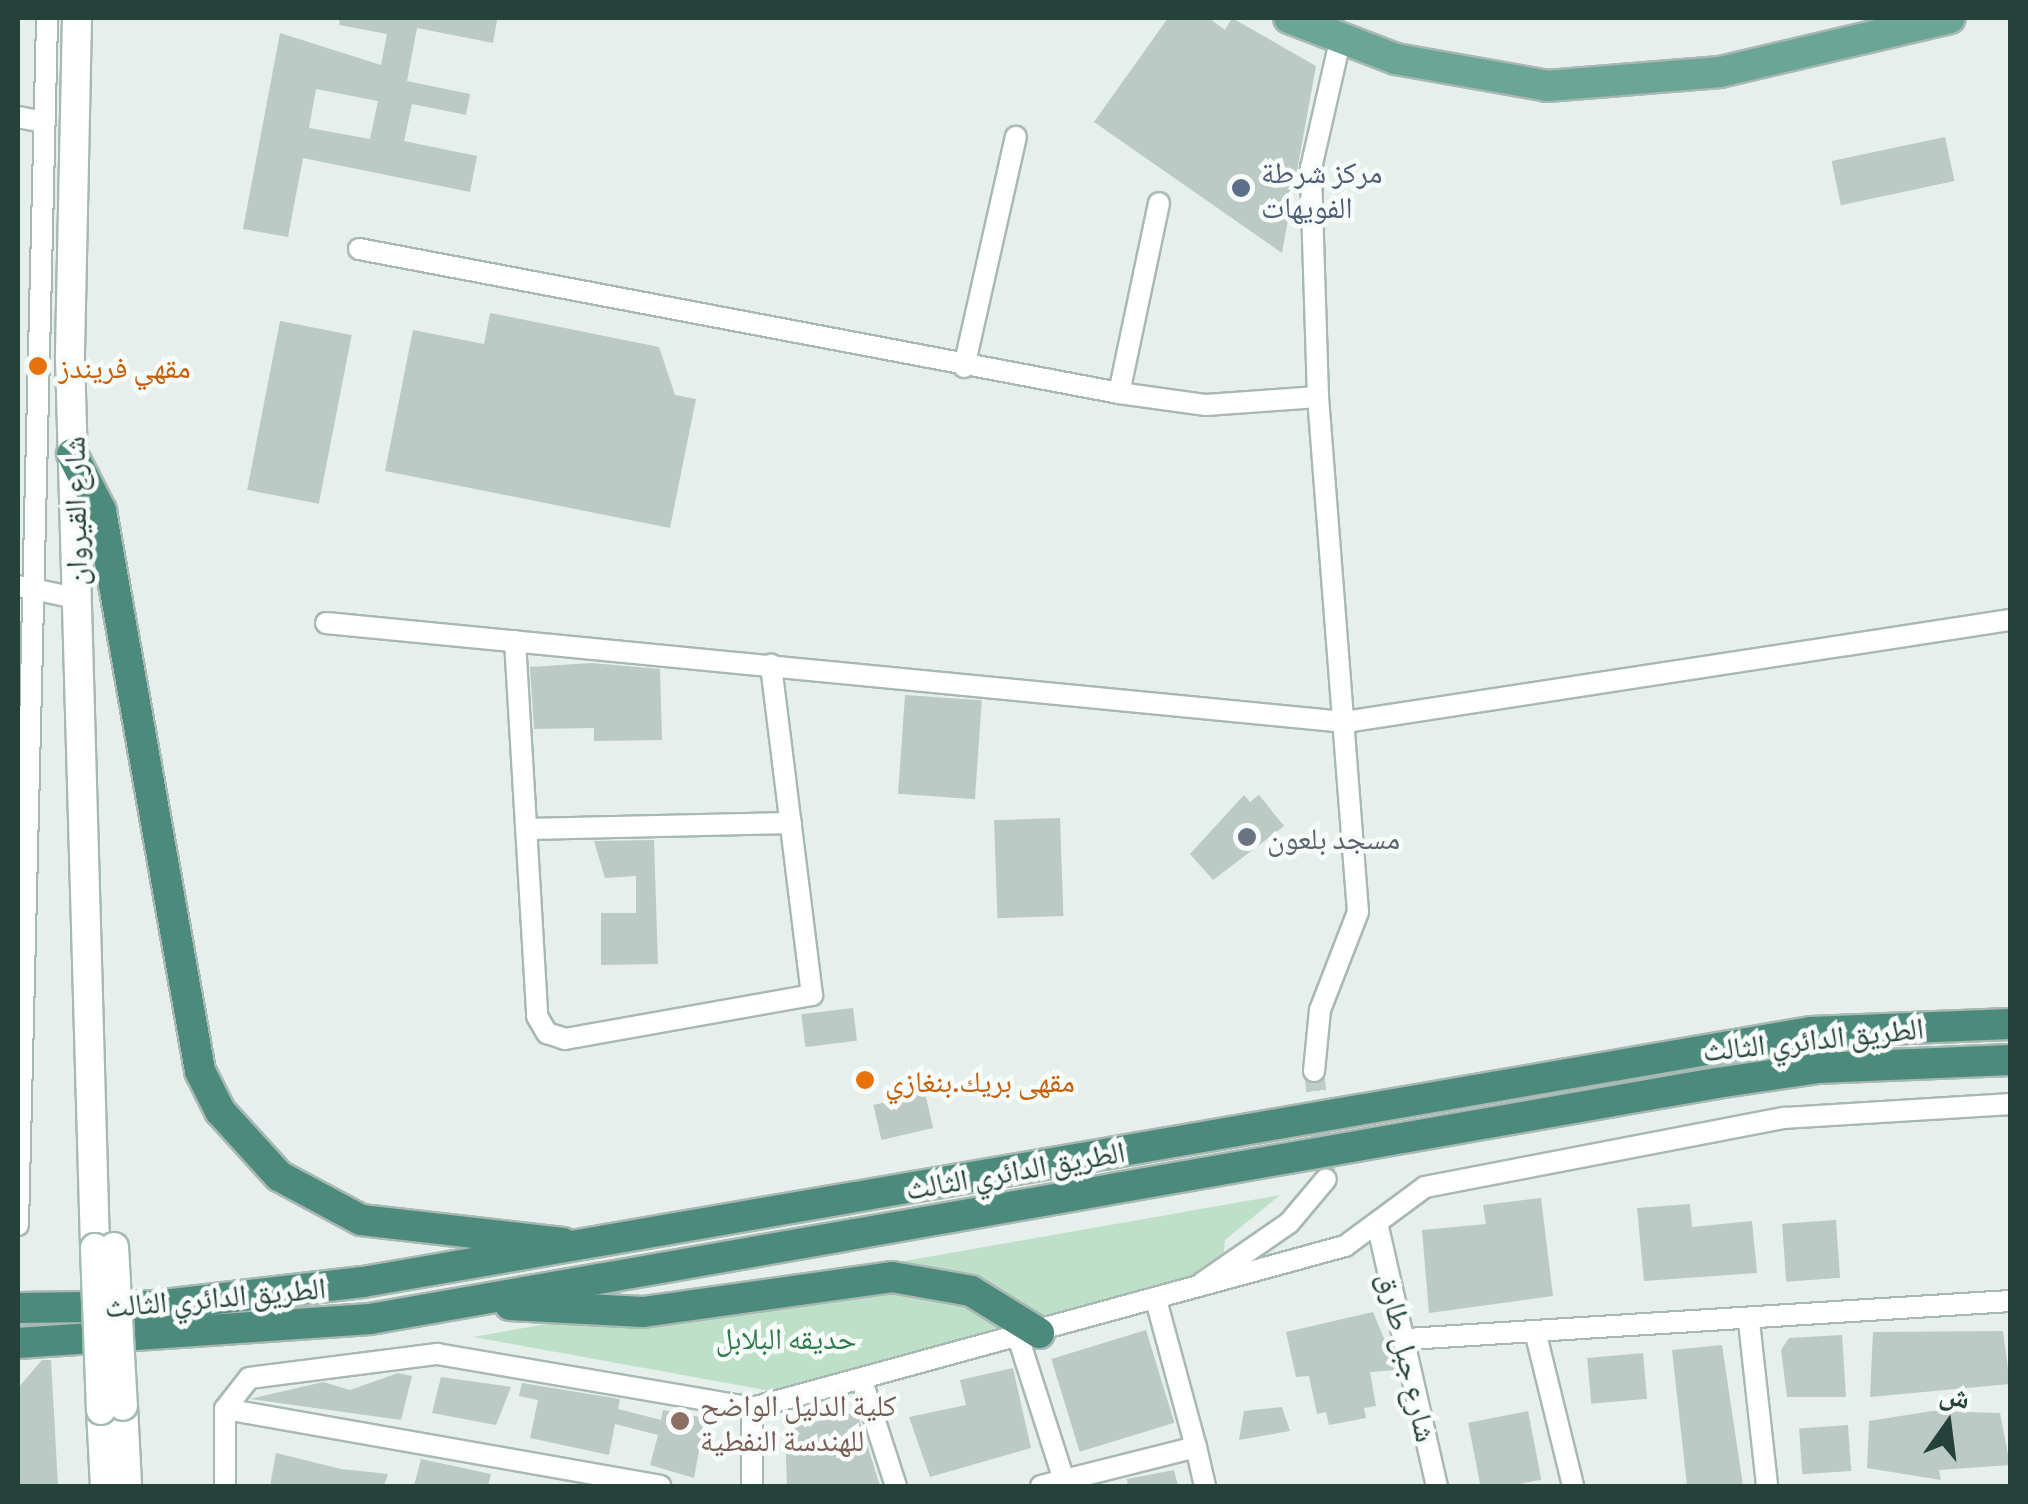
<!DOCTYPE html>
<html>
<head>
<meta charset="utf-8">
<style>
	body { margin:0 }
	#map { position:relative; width:2028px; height:1504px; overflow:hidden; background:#e6efeb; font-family:Commissioner,"Noto Naskh Arabic",sans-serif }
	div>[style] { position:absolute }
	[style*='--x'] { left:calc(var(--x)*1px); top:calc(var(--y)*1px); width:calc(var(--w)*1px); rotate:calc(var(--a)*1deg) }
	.green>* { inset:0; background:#bfe0c8 }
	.building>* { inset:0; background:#bbcac4; transform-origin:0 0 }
	.minor-tunnel>* { height:20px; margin-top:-10px; transform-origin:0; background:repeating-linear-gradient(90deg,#bfccc8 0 20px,transparent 0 30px) }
	.roads { filter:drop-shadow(2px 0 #a8b8b2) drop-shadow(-2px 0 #a8b8b2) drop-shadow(0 2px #a8b8b2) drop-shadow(0 -2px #a8b8b2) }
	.minor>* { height:20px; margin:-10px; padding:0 10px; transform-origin:10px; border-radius:10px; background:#fff }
	.secondary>* { height:28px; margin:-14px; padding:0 14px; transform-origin:14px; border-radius:14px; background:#fff }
	.primary>* { height:30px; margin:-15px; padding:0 15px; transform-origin:15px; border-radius:15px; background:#6aa596 }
	.trunk>* { height:30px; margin:-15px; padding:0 15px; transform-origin:15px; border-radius:15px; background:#4c8a7c }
	.bridges { filter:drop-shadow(2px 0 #a4bbb3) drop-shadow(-2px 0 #a4bbb3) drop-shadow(0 2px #a4bbb3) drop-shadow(0 -2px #a4bbb3) }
	.secondary-bridge>* { height:28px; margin:-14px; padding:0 14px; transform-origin:14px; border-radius:14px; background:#fff }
	.dots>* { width:28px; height:28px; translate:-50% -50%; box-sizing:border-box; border:5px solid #f7fbf9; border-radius:50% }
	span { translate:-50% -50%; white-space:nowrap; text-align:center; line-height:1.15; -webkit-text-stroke:9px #f7fbf9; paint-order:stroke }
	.service-label { font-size:30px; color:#4e5e75 }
	.left { translate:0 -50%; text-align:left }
	.food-label { font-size:30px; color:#c56008 }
	.street-label { font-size:30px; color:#24423a }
	.worship-label { font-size:30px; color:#5b616d }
	.park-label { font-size:30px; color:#2d7a4b }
	.education-label { font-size:30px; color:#785e54 }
	.frame { position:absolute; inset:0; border:20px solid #24423a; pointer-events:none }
	.north { position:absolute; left:1898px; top:1374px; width:100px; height:100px; -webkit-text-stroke:8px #f7fbf9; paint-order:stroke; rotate:14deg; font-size:28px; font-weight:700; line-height:40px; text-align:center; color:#24423a }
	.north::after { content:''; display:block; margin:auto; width:35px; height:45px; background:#24423a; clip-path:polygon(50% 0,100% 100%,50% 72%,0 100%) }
</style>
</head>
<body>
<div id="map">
	<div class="green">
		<div style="clip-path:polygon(1280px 1195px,1225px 1240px,1222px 1270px,787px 1394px,473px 1337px)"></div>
	</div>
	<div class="building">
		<div style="clip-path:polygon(evenodd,340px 18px,497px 20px,493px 43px,417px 28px,407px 81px,470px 94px,466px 115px,412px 104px,404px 141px,477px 156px,470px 192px,303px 158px,288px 237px,243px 229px,280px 33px,381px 65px,387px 34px,339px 25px,340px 18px,316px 89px,378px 101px,370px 139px,309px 128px,316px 89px)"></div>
		<div style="clip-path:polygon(1168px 18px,1209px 18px,1225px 30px,1232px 18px,1316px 66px,1282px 253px,1094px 122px)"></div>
		<div style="left:1945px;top:137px;width:45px;height:116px;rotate:78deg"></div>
		<div style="clip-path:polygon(490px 313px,659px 347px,675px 395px,696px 399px,670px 528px,385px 471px,413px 330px,484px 344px)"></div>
		<div style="left:280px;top:321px;width:73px;height:172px;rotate:11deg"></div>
		<div style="clip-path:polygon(592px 663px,660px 669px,662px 740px,594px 741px,594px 728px,534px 729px,530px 667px)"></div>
		<div style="left:905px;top:695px;width:77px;height:99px;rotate:4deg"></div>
		<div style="clip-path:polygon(1244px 795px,1250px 802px,1259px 795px,1284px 826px,1213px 880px,1190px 854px)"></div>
		<div style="left:1060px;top:818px;width:98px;height:66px;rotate:88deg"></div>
		<div style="clip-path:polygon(654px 840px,658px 964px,601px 965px,601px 913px,636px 913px,636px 876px,605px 878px,594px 841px)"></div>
		<div style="left:853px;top:1008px;width:33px;height:52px;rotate:83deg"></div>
		<div style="left:925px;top:1093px;width:36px;height:53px;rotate:77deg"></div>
		<div style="clip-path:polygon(1541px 1198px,1553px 1296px,1429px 1313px,1422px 1230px,1486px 1224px,1483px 1205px)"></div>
		<div style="clip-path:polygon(1690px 1204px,1692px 1227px,1752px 1221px,1757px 1273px,1644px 1281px,1637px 1208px)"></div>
		<div style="left:1836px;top:1220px;width:58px;height:54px;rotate:86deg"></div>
		<div style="clip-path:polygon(1373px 1312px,1397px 1370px,1370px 1372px,1376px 1406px,1364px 1408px,1366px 1418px,1329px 1425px,1326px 1412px,1317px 1414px,1309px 1376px,1296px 1377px,1286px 1332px)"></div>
		<div style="left:1146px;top:1330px;width:97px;height:99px;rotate:73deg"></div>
		<div style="clip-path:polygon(2003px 1331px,2010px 1384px,1870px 1397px,1873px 1332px)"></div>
		<div style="clip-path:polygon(1842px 1335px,1846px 1397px,1787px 1397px,1781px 1350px,1789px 1338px)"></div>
		<div style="clip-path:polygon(1722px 1345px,1743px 1486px,1687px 1486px,1672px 1350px)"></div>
		<div style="left:1643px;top:1353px;width:46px;height:56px;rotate:85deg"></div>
		<div style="clip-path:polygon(42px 1360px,51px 1360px,58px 1486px,18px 1486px,18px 1388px)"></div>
		<div style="clip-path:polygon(1013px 1368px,1031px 1448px,930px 1477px,909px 1417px,966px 1405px,960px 1380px)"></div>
		<div style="clip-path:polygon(398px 1373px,412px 1376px,401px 1420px,250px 1399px,323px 1382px,350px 1390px)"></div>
		<div style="clip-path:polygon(441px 1377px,511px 1387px,496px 1425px,432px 1413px)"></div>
		<div style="clip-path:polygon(522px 1383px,620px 1399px,618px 1409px,661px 1420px,663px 1410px,705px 1418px,694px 1478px,650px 1465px,658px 1435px,615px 1424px,609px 1455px,530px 1438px,538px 1400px,519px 1396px)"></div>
		<div style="clip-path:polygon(1282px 1407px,1290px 1431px,1239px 1440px,1244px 1411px)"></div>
		<div style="left:1528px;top:1411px;width:70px;height:61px;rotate:79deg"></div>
		<div style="clip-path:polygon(1932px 1411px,2000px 1413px,2010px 1465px,1939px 1470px,1941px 1480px,1867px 1468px,1869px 1421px)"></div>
		<div style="clip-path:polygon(857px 1412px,880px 1486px,787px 1486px,785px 1429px)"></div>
		<div style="left:1848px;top:1425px;width:46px;height:49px;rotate:86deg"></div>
		<div style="clip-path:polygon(276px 1453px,341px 1469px,388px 1474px,384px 1486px,270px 1486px)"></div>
		<div style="clip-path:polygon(421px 1459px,491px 1474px,488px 1486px,414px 1486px)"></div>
		<div style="clip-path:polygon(1174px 1470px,1178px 1486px,1128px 1486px,1127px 1479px)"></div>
	</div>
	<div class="minor-tunnel">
		<div style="--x:1314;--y:1071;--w:109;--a:83.7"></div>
	</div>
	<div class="roads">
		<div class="minor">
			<div style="--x:18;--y:117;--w:25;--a:11"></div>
			<div style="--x:359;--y:249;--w:774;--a:10.73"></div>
			<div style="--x:1119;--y:393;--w:88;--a:7.9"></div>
			<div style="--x:1206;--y:405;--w:112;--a:-4.1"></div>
			<div style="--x:964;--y:367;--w:236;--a:-77.3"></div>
			<div style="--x:1119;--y:393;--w:194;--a:-78.1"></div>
			<div style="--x:18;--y:586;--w:59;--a:11.7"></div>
			<div style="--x:326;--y:623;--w:1024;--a:5.55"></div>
			<div style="--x:1345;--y:722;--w:673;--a:-8.72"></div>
			<div style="--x:515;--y:641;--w:376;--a:86.6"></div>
			<div style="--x:537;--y:1016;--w:20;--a:60"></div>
			<div style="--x:547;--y:1033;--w:19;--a:18"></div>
			<div style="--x:565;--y:1039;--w:251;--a:-10.1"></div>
			<div style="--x:812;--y:995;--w:333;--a:-97.1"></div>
			<div style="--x:527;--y:829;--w:264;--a:-1.3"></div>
			<div style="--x:1314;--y:1071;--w:61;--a:-84.4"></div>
			<div style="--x:1320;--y:1010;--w:105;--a:-68.8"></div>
			<div style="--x:1358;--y:912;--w:517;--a:-94.44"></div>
			<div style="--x:1318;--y:397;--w:229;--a:-91.8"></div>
			<div style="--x:1311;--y:168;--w:130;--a:-77.1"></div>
			<div style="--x:18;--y:1225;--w:1207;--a:-88.62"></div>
			<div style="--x:1378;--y:1227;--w:266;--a:77.2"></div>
			<div style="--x:1202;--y:1283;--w:106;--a:-34.6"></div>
			<div style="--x:1289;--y:1223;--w:57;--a:-49.9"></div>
			<div style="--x:1156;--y:1300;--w:152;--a:74.8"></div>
			<div style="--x:1749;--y:1322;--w:165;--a:83.7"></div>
			<div style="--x:1536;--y:1335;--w:155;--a:76.2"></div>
			<div style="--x:1408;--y:1339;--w:603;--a:-3.61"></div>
			<div style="--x:1019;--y:1340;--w:147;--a:72.2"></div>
			<div style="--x:863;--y:1384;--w:107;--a:72.1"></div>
			<div style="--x:752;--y:1408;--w:78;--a:90"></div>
			<div style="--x:225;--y:1409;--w:442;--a:10"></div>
			<div style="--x:225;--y:1486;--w:77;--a:-90"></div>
			<div style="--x:225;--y:1409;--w:39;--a:-52"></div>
			<div style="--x:249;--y:1378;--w:190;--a:-7.3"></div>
			<div style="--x:437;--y:1354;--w:320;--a:9.7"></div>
			<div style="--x:752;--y:1408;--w:615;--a:-15.28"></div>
			<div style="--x:1345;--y:1246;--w:99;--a:-36.4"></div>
			<div style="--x:1425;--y:1187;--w:366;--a:-10.9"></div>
			<div style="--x:1784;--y:1118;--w:226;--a:-3.5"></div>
			<div style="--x:1041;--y:1486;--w:160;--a:-14.1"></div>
			<div style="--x:1196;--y:1447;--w:40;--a:77"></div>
		</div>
		<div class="secondary">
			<div style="--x:77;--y:18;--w:339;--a:91.2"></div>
			<div style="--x:70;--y:357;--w:891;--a:88.39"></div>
			<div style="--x:123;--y:1406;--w:80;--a:87.1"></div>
			<div style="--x:101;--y:1410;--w:76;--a:87"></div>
		</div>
		<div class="primary">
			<div style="--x:1289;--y:18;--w:115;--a:21"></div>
			<div style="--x:1396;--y:59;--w:153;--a:10.1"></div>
			<div style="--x:1547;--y:86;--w:174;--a:-4.6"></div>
			<div style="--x:1720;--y:72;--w:236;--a:-13.2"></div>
		</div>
		<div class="trunk">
			<div style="--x:72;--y:454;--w:64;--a:63"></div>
			<div style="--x:101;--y:511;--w:569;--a:79.97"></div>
			<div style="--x:200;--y:1071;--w:45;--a:63.4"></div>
			<div style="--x:220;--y:1111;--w:88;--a:47.8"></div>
			<div style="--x:279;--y:1176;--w:93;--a:28.2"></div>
			<div style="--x:361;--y:1220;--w:203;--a:6.5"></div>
			<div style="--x:510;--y:1305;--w:133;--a:3"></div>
			<div style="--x:643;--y:1312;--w:251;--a:-8"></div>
			<div style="--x:892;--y:1277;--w:80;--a:10"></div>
			<div style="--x:971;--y:1291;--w:80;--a:31.7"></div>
			<div style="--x:18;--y:1308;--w:137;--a:-0.8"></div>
			<div style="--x:155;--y:1306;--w:209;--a:-6.6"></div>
			<div style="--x:363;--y:1282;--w:1469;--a:-9.8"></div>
			<div style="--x:1811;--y:1032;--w:199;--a:-2.3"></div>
			<div style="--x:18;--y:1343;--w:353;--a:-3.9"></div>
			<div style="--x:370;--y:1319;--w:1368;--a:-9.94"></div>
			<div style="--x:1717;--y:1083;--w:101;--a:-8.5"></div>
			<div style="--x:1817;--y:1068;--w:193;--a:-2.4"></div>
		</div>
	</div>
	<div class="bridges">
		<div class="secondary-bridge">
			<div style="--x:114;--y:1247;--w:159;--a:86.8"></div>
			<div style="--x:95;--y:1248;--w:162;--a:87.9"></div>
		</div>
	</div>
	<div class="dots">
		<div style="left:1241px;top:188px;background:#5c6f8a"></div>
		<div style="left:38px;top:366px;background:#e8710a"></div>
		<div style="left:1247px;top:837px;background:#6b7280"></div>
		<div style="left:865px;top:1080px;background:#e8710a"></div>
		<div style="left:680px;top:1421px;background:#8d6e63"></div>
	</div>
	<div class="service-label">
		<span class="left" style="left:1261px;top:188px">مركز شرطة<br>الفويهات</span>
	</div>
	<div class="food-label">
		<span class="left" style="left:58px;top:366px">مقهي فريندز</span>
		<span class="left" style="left:885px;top:1080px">مقهى بريك.بنغازي</span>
	</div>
	<div class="street-label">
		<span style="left:74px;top:511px;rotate:-91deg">شارع القيروان</span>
		<span style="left:1813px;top:1038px;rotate:-6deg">الطريق الدائري الثالث</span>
		<span style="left:1015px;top:1169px;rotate:-10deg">الطريق الدائري الثالث</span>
		<span style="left:215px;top:1296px;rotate:-5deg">الطريق الدائري الثالث</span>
		<span style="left:1409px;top:1357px;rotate:77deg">شارع جبل طارق</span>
	</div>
	<div class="worship-label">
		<span class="left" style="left:1267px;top:837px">مسجد بلعون</span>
	</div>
	<div class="park-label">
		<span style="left:786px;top:1337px">حديقه البلابل</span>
	</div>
	<div class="education-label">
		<span class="left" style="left:700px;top:1421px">كلية الدليل الواضح<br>للهندسة النفطية</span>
	</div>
	<div class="frame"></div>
	<div class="north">ش</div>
</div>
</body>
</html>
